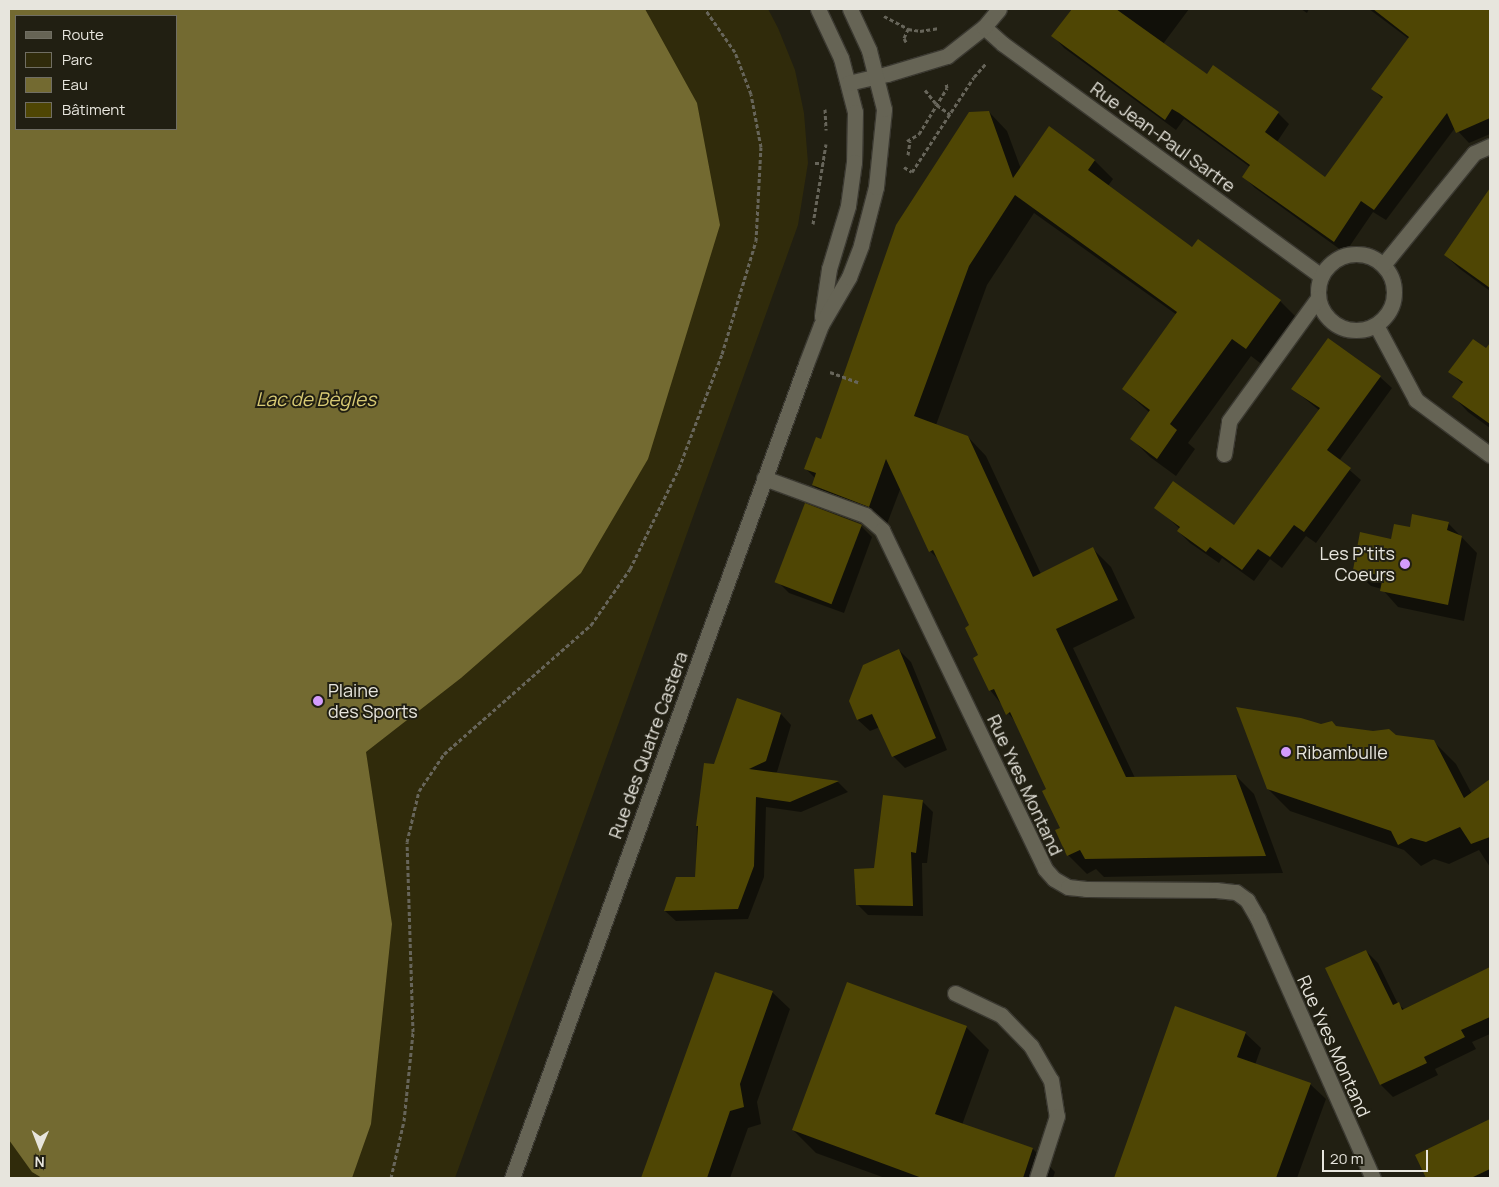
<!DOCTYPE html>
<html>
<head>
<meta charset="utf-8">
<style>
	body { margin:0 }
	#map { position:relative; width:1499px; height:1187px; overflow:hidden; background:#211f12; font-family:Manrope,sans-serif }
	div>[style] { position:absolute }
	[style*='--x'] { left:calc(var(--x)*1px); top:calc(var(--y)*1px); width:calc(var(--w)*1px); rotate:calc(var(--a)*1deg) }
	.green>* { inset:0; background:#302b0b }
	.water>* { inset:0; background:#736a31 }
	.shadow>* { inset:0; background:#0007 }
	.building>* { inset:0; background:#4f4604; transform-origin:0 0 }
	.path>* { height:3px; margin-top:-1.5px; transform-origin:0; background:repeating-linear-gradient(90deg,#67655a 0 4px,transparent 0 6.5px) }
	.roads { filter:drop-shadow(1px 0 #3b3931) drop-shadow(-1px 0 #3b3931) drop-shadow(0 1px #3b3931) drop-shadow(0 -1px #3b3931) }
	.minor>* { height:15px; margin:-7.5px; padding:0 7.5px; transform-origin:7.5px; border-radius:7.5px; background:#666455 }
	.minor>.ring { margin:-7.5px; padding:0; box-sizing:content-box; background:none; border:15px solid #666455; border-radius:50% }
	.dots>* { width:14px; height:14px; translate:-50% -50%; box-sizing:border-box; border:2px solid #211f12; border-radius:50% }
	span { translate:-50% -50%; white-space:nowrap; text-align:center; line-height:1.15; -webkit-text-stroke:4px #211f12; paint-order:stroke }
	.street-label { font-size:18px; color:#e7e5dd }
	.poi-label { font-size:18px; color:#e7e5dd }
	.right { translate:-100% -50%; text-align:right }
	.left { translate:0 -50%; text-align:left }
	.water-label { font-size:19px; color:#d8ca74; font-style:italic }
	.frame { position:absolute; inset:0; border:10px solid #e7e5dd; pointer-events:none }
	.legend { position:absolute; left:15px; top:15px; width:162px; height:115px; box-sizing:border-box; background:#211f12; border:1px solid #706e63; margin:0; padding:6px 9px; list-style:none; font-size:15px; color:#e7e5dd }
	.legend li { display:flex; align-items:center; gap:10px; height:25px }
	.legend b { width:25px; border:1px solid #706e63 }
	.north { position:absolute; left:15px; top:1122px; width:50px; height:50px; -webkit-text-stroke:4px #211f12; paint-order:stroke; rotate:181deg; font-size:14px; font-weight:700; line-height:20px; text-align:center; color:#e7e5dd }
	.north::after { content:''; display:block; margin:auto; width:18px; height:22px; background:#e7e5dd; clip-path:polygon(50% 0,100% 100%,50% 72%,0 100%) }
	.scale { position:absolute; left:1322px; top:1150px; width:106px; height:22px; box-sizing:border-box; border:2px solid #e7e5dd; border-top:0; padding-left:6px; font-size:15px; line-height:18px; white-space:nowrap; color:#e7e5dd; -webkit-text-stroke:4px #211f12; paint-order:stroke }
</style>
</head>
<body>
<div id="map">
	<div class="green">
		<div style="clip-path:polygon(evenodd,9px 9px,768px 9px,778px 28px,795px 70px,804px 113px,808px 163px,798px 225px,455px 1178px,9px 1178px,9px 9px,16px 16px,176px 16px,176px 129px,16px 129px,16px 16px)"></div>
	</div>
	<div class="water">
		<div style="clip-path:polygon(evenodd,9px 9px,645px 9px,697px 103px,720px 225px,648px 459px,581px 573px,461px 678px,366px 752px,392px 924px,371px 1124px,352px 1178px,42px 1178px,32px 1172px,9px 1140px,9px 9px,16px 16px,176px 16px,176px 129px,16px 129px,16px 16px)"></div>
	</div>
	<div class="shadow">
		<div style="clip-path:polygon(1073px 9px,1189px 9px,1163px 44px,1207px 76px,1278px 113px,1289px 124px,1277px 142px,1326px 179px,1383px 99px,1373px 89px,1409px 39px,1369px 9px,1490px 9px,1490px 134px,1469px 143px,1455px 128px,1386px 220px,1373px 212px,1345px 253px,1255px 188px,1243px 176px,1250px 167px,1191px 124px,1184px 119px,1176px 130px,1064px 48px,1053px 36px)"></div>
		<div style="clip-path:polygon(1301px 9px,1309px 9px,1307px 13px)"></div>
		<div style="clip-path:polygon(989px 112px,1007px 131px,1021px 169px,1049px 127px,1095px 161px,1113px 179px,1108px 186px,1193px 249px,1280px 301px,1298px 319px,1264px 366px,1251px 356px,1188px 443px,1195px 449px,1176px 476px,1150px 457px,1132px 439px,1150px 413px,1123px 389px,1177px 315px,1034px 213px,987px 285px,936px 425px,968px 437px,986px 456px,1041px 574px,1093px 549px,1111px 567px,1135px 618px,1073px 648px,1135px 778px,1236px 776px,1254px 794px,1283px 873px,1104px 877px,1096px 869px,1087px 874px,1068px 855px,1057px 831px,1062px 828px,1048px 789px,1017px 724px,990px 690px,971px 626px,940px 561px,930px 551px,901px 487px,887px 524px,831px 503px,813px 485px,815px 478px,806px 469px)"></div>
		<div style="clip-path:polygon(1490px 191px,1490px 291px,1460px 269px,1445px 255px)"></div>
		<div style="clip-path:polygon(1473px 340px,1490px 353px,1490px 428px,1468px 412px,1454px 397px,1463px 384px,1450px 372px)"></div>
		<div style="clip-path:polygon(1380px 377px,1392px 388px,1339px 461px,1361px 480px,1316px 543px,1306px 536px,1282px 568px,1270px 559px,1254px 581px,1222px 558px,1219px 563px,1190px 543px,1178px 531px,1180px 529px,1156px 507px,1234px 527px,1320px 411px,1293px 389px)"></div>
		<div style="clip-path:polygon(1448px 523px,1477px 553px,1464px 621px,1398px 607px,1382px 589px,1371px 586px,1354px 570px,1392px 541px)"></div>
		<div style="clip-path:polygon(861px 526px,872px 537px,844px 613px,789px 593px,778px 582px)"></div>
		<div style="clip-path:polygon(899px 650px,911px 662px,947px 750px,905px 768px,893px 756px,880px 727px,870px 731px,858px 720px,851px 701px)"></div>
		<div style="clip-path:polygon(738px 700px,781px 714px,791px 725px,777px 772px,773px 773px,838px 782px,848px 792px,801px 812px,766px 807px,764px 877px,748px 919px,676px 921px,665px 911px,696px 879px,697px 825px)"></div>
		<div style="clip-path:polygon(1321px 725px,1434px 742px,1456px 764px,1472px 794px,1482px 787px,1490px 790px,1490px 867px,1479px 850px,1449px 864px,1434px 859px,1421px 866px,1404px 850px,1290px 811px,1268px 789px)"></div>
		<div style="clip-path:polygon(922px 801px,933px 812px,927px 863px,922px 863px,923px 916px,868px 915px,857px 904px,875px 869px)"></div>
		<div style="clip-path:polygon(1366px 951px,1378px 963px,1398px 1004px,1405px 1010px,1490px 968px,1490px 1034px,1472px 1042px,1476px 1049px,1435px 1069px,1438px 1075px,1393px 1097px,1381px 1085px,1327px 969px)"></div>
		<div style="clip-path:polygon(716px 973px,772px 992px,790px 1009px,757px 1102px,761px 1124px,748px 1128px,730px 1178px,642px 1178px)"></div>
		<div style="clip-path:polygon(1176px 1008px,1245px 1033px,1261px 1048px,1255px 1065px,1310px 1084px,1326px 1099px,1297px 1178px,1116px 1178px)"></div>
		<div style="clip-path:polygon(966px 1027px,989px 1050px,962px 1125px,1033px 1149px,1055px 1172px,1053px 1178px,885px 1178px,816px 1153px,793px 1130px)"></div>
		<div style="clip-path:polygon(1490px 1120px,1490px 1178px,1427px 1178px,1417px 1155px)"></div>
	</div>
	<div class="building">
		<div style="clip-path:polygon(1072px 9px,1116px 9px,1207px 74px,1213px 65px,1279px 112px,1265px 132px,1325px 177px,1383px 97px,1371px 89px,1409px 37px,1373px 9px,1490px 9px,1490px 118px,1456px 133px,1447px 113px,1374px 210px,1361px 201px,1334px 242px,1242px 177px,1250px 165px,1179px 113px,1172px 109px,1165px 120px,1051px 36px)"></div>
		<div style="clip-path:polygon(989px 111px,1013px 178px,1049px 126px,1095px 160px,1088px 170px,1192px 247px,1198px 239px,1281px 300px,1246px 349px,1232px 339px,1170px 424px,1177px 430px,1157px 459px,1130px 439px,1150px 410px,1122px 389px,1177px 312px,1015px 195px,969px 266px,914px 416px,968px 436px,1033px 577px,1093px 547px,1118px 600px,1056px 629px,1126px 777px,1236px 775px,1266px 856px,1085px 859px,1080px 850px,1067px 856px,1055px 830px,1060px 828px,1042px 791px,1046px 789px,1010px 712px,1006px 715px,994px 689px,989px 691px,973px 658px,978px 655px,965px 628px,969px 625px,933px 550px,929px 552px,886px 459px,869px 507px,812px 485px,816px 473px,804px 469px,816px 437px,821px 439px,896px 225px,969px 112px)"></div>
		<div style="clip-path:polygon(1490px 188px,1490px 288px,1444px 255px)"></div>
		<div style="clip-path:polygon(1328px 338px,1381px 376px,1327px 450px,1351px 468px,1304px 532px,1294px 525px,1270px 557px,1258px 549px,1242px 570px,1210px 547px,1206px 552px,1177px 531px,1180px 527px,1154px 508px,1173px 481px,1234px 525px,1320px 408px,1291px 389px)"></div>
		<div style="clip-path:polygon(1473px 339px,1486px 348px,1490px 343px,1490px 424px,1452px 397px,1463px 382px,1448px 372px)"></div>
		<div style="left:805px;top:503px;width:61px;height:85px;rotate:21deg"></div>
		<div style="clip-path:polygon(1412px 514px,1449px 522px,1447px 530px,1462px 536px,1448px 605px,1380px 591px,1383px 576px,1353px 570px,1360px 532px,1391px 539px,1394px 524px,1410px 527px)"></div>
		<div style="clip-path:polygon(899px 649px,936px 738px,892px 757px,872px 714px,857px 720px,849px 701px,863px 665px)"></div>
		<div style="clip-path:polygon(737px 698px,781px 713px,766px 761px,749px 769px,839px 781px,790px 802px,756px 797px,754px 866px,738px 909px,664px 911px,676px 877px,695px 877px,698px 826px,696px 826px,704px 763px,714px 764px)"></div>
		<div style="clip-path:polygon(1236px 707px,1301px 718px,1321px 724px,1332px 721px,1336px 726px,1373px 731px,1389px 729px,1396px 735px,1434px 740px,1464px 798px,1490px 779px,1490px 837px,1471px 844px,1460px 827px,1426px 842px,1411px 838px,1398px 845px,1391px 831px,1267px 789px)"></div>
		<div style="clip-path:polygon(883px 795px,923px 800px,916px 853px,911px 852px,913px 906px,856px 905px,854px 869px,874px 868px)"></div>
		<div style="clip-path:polygon(1366px 950px,1393px 1005px,1399px 1002px,1402px 1010px,1490px 967px,1490px 1017px,1461px 1030px,1465px 1037px,1424px 1057px,1427px 1063px,1380px 1085px,1325px 968px)"></div>
		<div style="clip-path:polygon(715px 972px,773px 991px,740px 1084px,744px 1107px,730px 1111px,707px 1178px,641px 1178px)"></div>
		<div style="clip-path:polygon(847px 982px,967px 1026px,935px 1114px,1033px 1148px,1023px 1178px,922px 1178px,792px 1130px)"></div>
		<div style="clip-path:polygon(1175px 1006px,1246px 1032px,1237px 1057px,1311px 1083px,1276px 1178px,1114px 1178px)"></div>
		<div style="clip-path:polygon(1490px 1119px,1490px 1169px,1471px 1178px,1426px 1178px,1415px 1155px)"></div>
	</div>
	<div class="path">
		<div style="--x:884;--y:16;--w:27;--a:28"></div>
		<div style="--x:908;--y:29;--w:12;--a:9"></div>
		<div style="--x:920;--y:31;--w:18;--a:-9"></div>
		<div style="--x:906;--y:42;--w:4;--a:-117"></div>
		<div style="--x:904;--y:38;--w:10;--a:-66"></div>
		<div style="--x:925;--y:90;--w:19;--a:51"></div>
		<div style="--x:937;--y:105;--w:16;--a:35"></div>
		<div style="--x:825;--y:109;--w:21;--a:87"></div>
		<div style="--x:907;--y:141;--w:14;--a:-30"></div>
		<div style="--x:919;--y:134;--w:54;--a:-58.7"></div>
		<div style="--x:947;--y:88;--w:5;--a:-101"></div>
		<div style="--x:908;--y:155;--w:14;--a:-82"></div>
		<div style="--x:815;--y:163;--w:9;--a:0"></div>
		<div style="--x:904;--y:167;--w:9;--a:32"></div>
		<div style="--x:912;--y:172;--w:113;--a:-56.9"></div>
		<div style="--x:974;--y:77;--w:18;--a:-49"></div>
		<div style="--x:813;--y:224;--w:81;--a:-80.8"></div>
		<div style="--x:830;--y:372;--w:30;--a:20"></div>
		<div style="--x:391;--y:1178;--w:58;--a:-77.2"></div>
		<div style="--x:404;--y:1121;--w:89;--a:-84.2"></div>
		<div style="--x:413;--y:1032;--w:190;--a:-91.8"></div>
		<div style="--x:407;--y:842;--w:52;--a:-76.8"></div>
		<div style="--x:419;--y:791;--w:45;--a:-56"></div>
		<div style="--x:444;--y:754;--w:196;--a:-41.3"></div>
		<div style="--x:591;--y:625;--w:68;--a:-55.1"></div>
		<div style="--x:630;--y:569;--w:112;--a:-64.1"></div>
		<div style="--x:679;--y:468;--w:122;--a:-69.3"></div>
		<div style="--x:722;--y:354;--w:118;--a:-73.3"></div>
		<div style="--x:756;--y:241;--w:94;--a:-87"></div>
		<div style="--x:761;--y:147;--w:54;--a:-100.7"></div>
		<div style="--x:751;--y:94;--w:45;--a:-110.9"></div>
		<div style="--x:735;--y:52;--w:52;--a:-124.9"></div>
	</div>
	<div class="roads">
		<div class="minor">
			<div style="--x:818;--y:9;--w:54;--a:64.9"></div>
			<div style="--x:841;--y:58;--w:56;--a:75.5"></div>
			<div style="--x:855;--y:112;--w:50;--a:91.1"></div>
			<div style="--x:854;--y:162;--w:44;--a:97.8"></div>
			<div style="--x:848;--y:206;--w:66;--a:106.8"></div>
			<div style="--x:829;--y:269;--w:48;--a:98.5"></div>
			<div style="--x:984;--y:27;--w:25;--a:42"></div>
			<div style="--x:1003;--y:44;--w:394;--a:36.1"></div>
			<div style="--x:848;--y:83;--w:40;--a:-13"></div>
			<div style="--x:887;--y:74;--w:63;--a:-16.7"></div>
			<div style="--x:947;--y:56;--w:47;--a:-38.1"></div>
			<div style="--x:984;--y:27;--w:23;--a:-50"></div>
			<div class="ring" style="left:1318px;top:254px;width:61px;height:61px"></div>
			<div style="--x:1383;--y:265;--w:144;--a:-50.9"></div>
			<div style="--x:1474;--y:153;--w:17;--a:-24"></div>
			<div style="--x:1376;--y:325;--w:85;--a:61.9"></div>
			<div style="--x:1416;--y:400;--w:92;--a:36.6"></div>
			<div style="--x:1224;--y:454;--w:33;--a:-81"></div>
			<div style="--x:1229;--y:421;--w:152;--a:-54.1"></div>
			<div style="--x:764;--y:478;--w:108;--a:20.1"></div>
			<div style="--x:865;--y:515;--w:23;--a:41"></div>
			<div style="--x:882;--y:530;--w:376;--a:64.3"></div>
			<div style="--x:1045;--y:869;--w:13;--a:48"></div>
			<div style="--x:1054;--y:879;--w:16;--a:30"></div>
			<div style="--x:1068;--y:887;--w:18;--a:6"></div>
			<div style="--x:1086;--y:889;--w:130;--a:0.4"></div>
			<div style="--x:1216;--y:890;--w:20;--a:6"></div>
			<div style="--x:1236;--y:892;--w:14;--a:36"></div>
			<div style="--x:1247;--y:900;--w:22;--a:60"></div>
			<div style="--x:1258;--y:919;--w:283;--a:66.1"></div>
			<div style="--x:955;--y:993;--w:51;--a:25.6"></div>
			<div style="--x:1001;--y:1015;--w:43;--a:45.9"></div>
			<div style="--x:1031;--y:1046;--w:39;--a:60"></div>
			<div style="--x:1051;--y:1080;--w:36;--a:81"></div>
			<div style="--x:1057;--y:1116;--w:65;--a:107.9"></div>
			<div style="--x:512;--y:1178;--w:865;--a:-70.14"></div>
			<div style="--x:806;--y:364;--w:42;--a:-69"></div>
			<div style="--x:821;--y:325;--w:56;--a:-59.7"></div>
			<div style="--x:849;--y:277;--w:34;--a:-69"></div>
			<div style="--x:861;--y:245;--w:60;--a:-75.5"></div>
			<div style="--x:876;--y:187;--w:78;--a:-84.1"></div>
			<div style="--x:884;--y:109;--w:61;--a:-104.3"></div>
			<div style="--x:869;--y:50;--w:45;--a:-114.9"></div>
		</div>
	</div>
	<div class="dots">
		<div style="left:1405px;top:564px;background:#d49cfc"></div>
		<div style="left:318px;top:701px;background:#d49cfc"></div>
		<div style="left:1286px;top:752px;background:#d49cfc"></div>
	</div>
	<div class="street-label">
		<span style="left:1163px;top:137px;rotate:36deg">Rue Jean-Paul Sartre</span>
		<span style="left:648px;top:745px;rotate:-70deg">Rue des Quatre Castera</span>
		<span style="left:1025px;top:785px;rotate:65deg">Rue Yves Montand</span>
		<span style="left:1334px;top:1046px;rotate:66deg">Rue Yves Montand</span>
	</div>
	<div class="poi-label">
		<span class="right" style="left:1395px;top:564px">Les P'tits<br>Coeurs</span>
		<span class="left" style="left:328px;top:701px">Plaine<br>des Sports</span>
		<span class="left" style="left:1296px;top:752px">Ribambulle</span>
	</div>
	<div class="water-label">
		<span style="left:316px;top:400px">Lac de Bègles</span>
	</div>
	<div class="frame"></div>
	<ul class="legend">
	<li><b style="height:6px;background:#666455"></b>Route</li>
	<li><b style="height:14px;background:#302b0b"></b>Parc</li>
	<li><b style="height:14px;background:#736a31"></b>Eau</li>
	<li><b style="height:14px;background:#4f4604"></b>Bâtiment</li>
	</ul>
	<div class="north">N</div>
	<div class="scale">20 m</div>
</div>
</body>
</html>
